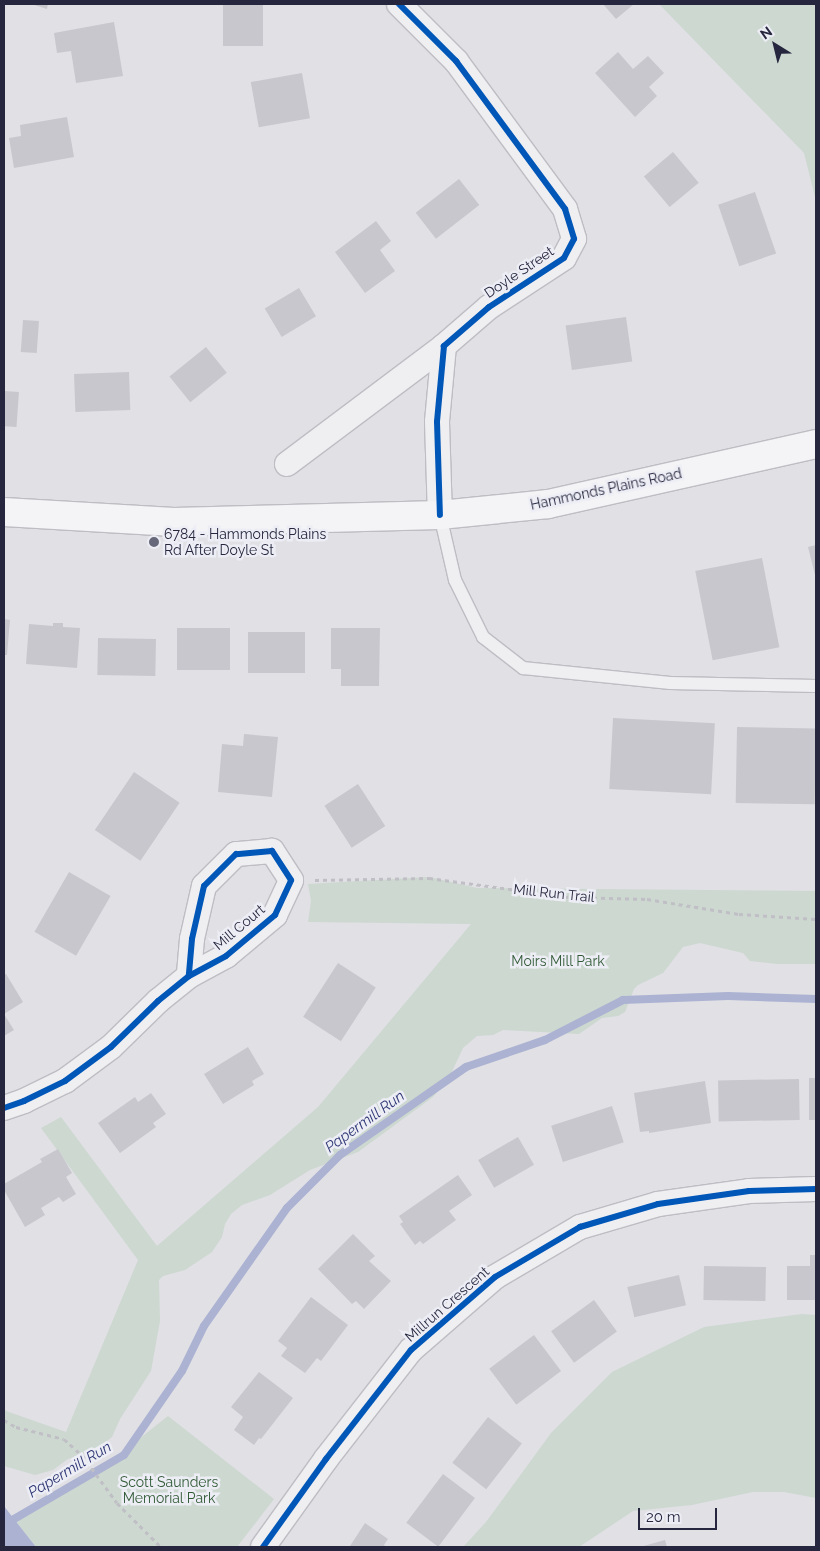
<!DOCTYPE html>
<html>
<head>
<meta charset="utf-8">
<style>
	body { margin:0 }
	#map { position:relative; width:820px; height:1551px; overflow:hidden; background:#e0e0e5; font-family:Raleway,sans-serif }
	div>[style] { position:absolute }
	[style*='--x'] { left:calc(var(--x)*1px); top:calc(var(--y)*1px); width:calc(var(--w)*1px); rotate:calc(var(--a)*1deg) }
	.green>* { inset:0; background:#cdd8d0 }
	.water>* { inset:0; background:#acb2d2 }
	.stream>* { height:8px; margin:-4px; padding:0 4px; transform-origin:4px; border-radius:4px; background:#acb2d2 }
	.building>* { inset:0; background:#c7c7cd; transform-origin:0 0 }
	.path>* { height:3px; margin-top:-1.5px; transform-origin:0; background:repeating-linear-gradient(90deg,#bfbfc5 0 4px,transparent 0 8px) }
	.roads { filter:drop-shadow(1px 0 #bdbdc3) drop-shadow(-1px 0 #bdbdc3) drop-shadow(0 1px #bdbdc3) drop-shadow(0 -1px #bdbdc3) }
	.service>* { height:12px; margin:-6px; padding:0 6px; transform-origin:6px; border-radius:6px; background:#efeff2 }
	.minor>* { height:24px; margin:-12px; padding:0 12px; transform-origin:12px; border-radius:12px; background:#efeff2 }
	.secondary>* { height:28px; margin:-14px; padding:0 14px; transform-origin:14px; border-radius:14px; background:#f4f4f6 }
	.cycleway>* { height:6px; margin:-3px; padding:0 3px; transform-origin:3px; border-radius:3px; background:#0057b8 }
	.dots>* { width:14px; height:14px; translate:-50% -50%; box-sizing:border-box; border:2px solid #edeef5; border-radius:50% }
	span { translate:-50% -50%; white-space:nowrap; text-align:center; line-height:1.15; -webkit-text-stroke:5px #edeef5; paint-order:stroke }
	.street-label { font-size:14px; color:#26273f }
	.poi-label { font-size:14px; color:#26273f }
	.left { translate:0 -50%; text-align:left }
	.park-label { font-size:14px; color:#335b38 }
	.water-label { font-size:15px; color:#2e3775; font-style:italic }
	.frame { position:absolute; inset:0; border:5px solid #26273f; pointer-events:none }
	.north { position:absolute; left:750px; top:20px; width:50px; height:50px; -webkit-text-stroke:4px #edeef5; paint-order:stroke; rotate:324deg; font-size:14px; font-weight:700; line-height:20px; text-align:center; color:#26273f }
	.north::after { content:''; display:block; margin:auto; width:18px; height:22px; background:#26273f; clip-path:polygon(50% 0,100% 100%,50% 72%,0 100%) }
	.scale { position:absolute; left:638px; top:1508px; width:79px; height:22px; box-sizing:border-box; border:2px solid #26273f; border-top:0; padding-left:6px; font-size:15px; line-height:18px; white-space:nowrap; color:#26273f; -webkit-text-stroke:4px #edeef5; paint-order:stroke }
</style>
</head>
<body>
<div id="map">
	<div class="green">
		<div style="clip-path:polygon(659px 4px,816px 4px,816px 201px,804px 153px)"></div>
		<div style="clip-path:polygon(429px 877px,477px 888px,816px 891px,816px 964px,777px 964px,750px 961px,743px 953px,700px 943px,683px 947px,663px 973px,638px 985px,634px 989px,625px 1012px,618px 1016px,602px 1018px,579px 1034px,503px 1030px,493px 1035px,477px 1036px,463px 1048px,449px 1078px,433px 1097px,358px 1152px,310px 1170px,270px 1195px,242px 1205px,231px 1214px,225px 1224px,222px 1237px,212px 1252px,185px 1270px,163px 1276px,159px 1280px,160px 1321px,151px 1371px,120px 1419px,112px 1437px,95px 1450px,68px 1459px,53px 1470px,35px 1475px,4px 1466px,4px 1408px,6px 1411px,66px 1432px,138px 1260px,41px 1128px,61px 1117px,157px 1246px,318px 1107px,471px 924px,308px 922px,311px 901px,308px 884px)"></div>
		<div style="clip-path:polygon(802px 1314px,816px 1315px,816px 1498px,784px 1492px,753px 1492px,692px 1505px,633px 1511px,579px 1547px,463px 1547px,486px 1522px,551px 1433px,612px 1372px,704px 1327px)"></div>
		<div style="clip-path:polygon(168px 1416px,274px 1499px,237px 1547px,36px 1547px,14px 1519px,21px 1515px,23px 1511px,87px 1480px)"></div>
	</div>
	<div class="water">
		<div style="clip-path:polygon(4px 1506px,14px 1519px,36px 1547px,4px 1547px)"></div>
	</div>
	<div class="stream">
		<div style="--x:14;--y:1519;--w:127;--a:-30.2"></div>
		<div style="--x:124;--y:1455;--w:102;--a:-55.4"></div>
		<div style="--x:182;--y:1371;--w:50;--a:-63.9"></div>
		<div style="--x:204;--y:1326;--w:144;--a:-54.9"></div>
		<div style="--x:287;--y:1208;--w:75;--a:-45"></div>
		<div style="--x:340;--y:1155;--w:154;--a:-34.9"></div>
		<div style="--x:466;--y:1067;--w:83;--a:-18.9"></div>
		<div style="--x:545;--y:1040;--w:88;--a:-27.1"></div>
		<div style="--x:623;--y:1000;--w:105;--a:-2.2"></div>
		<div style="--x:728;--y:996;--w:88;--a:2"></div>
	</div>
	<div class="building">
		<div style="clip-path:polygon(31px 4px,48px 4px,47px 9px)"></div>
		<div style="left:223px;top:4px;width:40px;height:42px"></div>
		<div style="clip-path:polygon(603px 4px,634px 4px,616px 19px)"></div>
		<div style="clip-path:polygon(114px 22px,123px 76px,76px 83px,71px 51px,57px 53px,54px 33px)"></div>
		<div style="clip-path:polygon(618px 52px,633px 69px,648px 56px,664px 73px,649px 87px,657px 96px,635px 117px,595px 73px)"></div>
		<div style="left:302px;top:73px;width:46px;height:52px;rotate:80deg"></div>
		<div style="clip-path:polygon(67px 117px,74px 157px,14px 168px,9px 138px,21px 136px,20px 125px)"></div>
		<div style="left:673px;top:152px;width:40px;height:38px;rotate:50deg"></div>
		<div style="left:459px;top:179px;width:33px;height:55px;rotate:52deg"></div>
		<div style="left:755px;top:192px;width:65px;height:39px;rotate:71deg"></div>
		<div style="clip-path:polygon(376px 221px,391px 241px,380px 250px,395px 271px,365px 293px,335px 252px)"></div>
		<div style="left:299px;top:288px;width:33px;height:40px;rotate:59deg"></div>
		<div style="left:626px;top:317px;width:45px;height:61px;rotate:82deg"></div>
		<div style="left:23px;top:320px;width:16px;height:32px;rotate:4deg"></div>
		<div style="left:206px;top:347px;width:33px;height:47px;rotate:51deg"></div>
		<div style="left:129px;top:372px;width:38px;height:55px;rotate:88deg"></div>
		<div style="left:4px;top:391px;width:15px;height:35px;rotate:4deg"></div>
		<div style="clip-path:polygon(816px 545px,816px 579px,808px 547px)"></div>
		<div style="left:762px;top:558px;width:91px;height:68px;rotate:79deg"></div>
		<div style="clip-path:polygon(4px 619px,10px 620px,7px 655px,4px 655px)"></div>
		<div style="clip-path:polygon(53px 623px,63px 623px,63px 627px,80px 628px,77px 668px,26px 664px,29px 624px,53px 626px)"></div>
		<div style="left:177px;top:628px;width:53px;height:42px"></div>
		<div style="clip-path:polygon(331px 628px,380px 628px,379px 686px,341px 686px,341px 669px,331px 669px)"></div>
		<div style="left:248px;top:632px;width:57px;height:41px"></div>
		<div style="left:98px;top:638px;width:58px;height:37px;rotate:1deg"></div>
		<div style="left:613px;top:718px;width:102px;height:71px;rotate:3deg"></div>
		<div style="left:737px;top:727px;width:79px;height:76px;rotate:1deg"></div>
		<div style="clip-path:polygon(244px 734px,278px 737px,272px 797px,218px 792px,222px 744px,243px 746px)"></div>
		<div style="left:134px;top:772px;width:55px;height:70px;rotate:34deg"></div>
		<div style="left:358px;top:784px;width:50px;height:40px;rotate:57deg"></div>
		<div style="left:69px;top:872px;width:48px;height:69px;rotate:30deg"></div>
		<div style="left:338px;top:963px;width:45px;height:64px;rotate:33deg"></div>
		<div style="clip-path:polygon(6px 974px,23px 1002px,4px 1014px,14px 1030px,4px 1036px,4px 975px)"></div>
		<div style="clip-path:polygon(248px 1047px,264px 1074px,252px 1081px,254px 1085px,223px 1104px,204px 1074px)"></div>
		<div style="left:809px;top:1078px;width:7px;height:42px"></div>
		<div style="left:799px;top:1079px;width:41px;height:81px;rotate:89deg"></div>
		<div style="clip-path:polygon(705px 1081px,711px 1123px,649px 1133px,649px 1131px,640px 1132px,634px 1093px)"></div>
		<div style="clip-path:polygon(151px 1093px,166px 1114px,153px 1123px,156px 1127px,120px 1153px,98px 1123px,135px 1097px,138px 1102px)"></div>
		<div style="left:612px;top:1106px;width:38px;height:64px;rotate:72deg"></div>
		<div style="left:518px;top:1137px;width:32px;height:46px;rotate:60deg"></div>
		<div style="clip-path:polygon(58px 1149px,72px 1173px,66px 1177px,76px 1194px,63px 1202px,59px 1197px,41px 1208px,45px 1215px,25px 1227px,4px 1190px,4px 1184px,42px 1162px,40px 1159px)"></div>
		<div style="clip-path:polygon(458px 1175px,472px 1195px,449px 1211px,456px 1220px,423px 1244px,420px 1241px,415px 1245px,400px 1224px,403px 1222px,399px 1216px)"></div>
		<div style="clip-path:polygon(353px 1234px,375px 1256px,369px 1261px,391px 1281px,364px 1309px,356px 1301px,352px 1304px,318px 1269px)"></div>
		<div style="clip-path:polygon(810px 1255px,816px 1255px,816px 1300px,787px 1300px,787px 1266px,810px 1266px)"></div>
		<div style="left:704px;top:1266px;width:62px;height:34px;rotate:1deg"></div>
		<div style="left:679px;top:1275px;width:31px;height:53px;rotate:77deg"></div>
		<div style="clip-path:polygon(311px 1297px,348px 1325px,321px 1361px,317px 1358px,305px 1373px,281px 1356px,287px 1348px,278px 1341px)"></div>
		<div style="left:594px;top:1300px;width:39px;height:53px;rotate:54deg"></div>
		<div style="left:534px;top:1335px;width:45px;height:56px;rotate:53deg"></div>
		<div style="clip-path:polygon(259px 1372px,293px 1398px,261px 1439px,259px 1438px,254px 1445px,234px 1430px,243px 1417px,231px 1407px)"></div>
		<div style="left:488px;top:1417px;width:43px;height:58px;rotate:38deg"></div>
		<div style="left:443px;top:1474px;width:40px;height:61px;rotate:37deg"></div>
		<div style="clip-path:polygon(365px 1523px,388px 1539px,384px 1545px,386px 1547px,350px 1546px)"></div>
		<div style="clip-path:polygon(665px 1540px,667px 1547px,640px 1547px)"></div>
	</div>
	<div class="path">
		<div style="--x:315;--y:880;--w:114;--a:-1"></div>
		<div style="--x:429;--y:878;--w:141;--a:7.7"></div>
		<div style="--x:569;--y:897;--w:78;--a:1.5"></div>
		<div style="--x:647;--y:899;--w:93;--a:9.3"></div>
		<div style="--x:739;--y:914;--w:77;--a:3.7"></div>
		<div style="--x:4;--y:1420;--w:14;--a:30"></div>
		<div style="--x:16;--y:1427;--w:49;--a:14"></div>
		<div style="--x:64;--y:1439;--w:24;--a:42"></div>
		<div style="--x:82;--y:1455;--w:59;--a:53.9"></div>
		<div style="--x:117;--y:1503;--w:62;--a:45"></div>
	</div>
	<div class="roads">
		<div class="service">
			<div style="--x:440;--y:515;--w:67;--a:77"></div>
			<div style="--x:455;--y:580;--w:64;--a:63.8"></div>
			<div style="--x:483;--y:637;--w:51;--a:37.8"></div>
			<div style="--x:523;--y:668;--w:148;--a:5.8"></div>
			<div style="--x:670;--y:683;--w:146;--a:1.2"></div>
		</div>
		<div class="minor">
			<div style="--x:399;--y:4;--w:81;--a:45"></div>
			<div style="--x:456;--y:61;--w:184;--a:53.6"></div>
			<div style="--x:565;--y:209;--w:31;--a:73"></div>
			<div style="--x:574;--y:239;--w:21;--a:118"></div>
			<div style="--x:564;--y:258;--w:90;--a:146.8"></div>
			<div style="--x:489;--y:307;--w:60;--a:139.1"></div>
			<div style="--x:444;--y:346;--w:76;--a:95.3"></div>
			<div style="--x:437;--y:422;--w:93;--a:88.2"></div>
			<div style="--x:287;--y:464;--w:196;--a:-36.9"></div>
			<div style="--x:4;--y:1108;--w:21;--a:-19"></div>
			<div style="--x:24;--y:1101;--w:46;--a:-26"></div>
			<div style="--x:65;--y:1081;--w:57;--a:-36.5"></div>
			<div style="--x:111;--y:1047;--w:66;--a:-44.4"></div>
			<div style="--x:158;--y:1001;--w:40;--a:-39"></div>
			<div style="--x:189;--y:976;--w:42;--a:-28.4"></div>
			<div style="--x:226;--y:956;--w:64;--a:-39.9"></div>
			<div style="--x:275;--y:915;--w:38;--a:-65"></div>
			<div style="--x:291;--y:880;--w:35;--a:-123"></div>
			<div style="--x:272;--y:851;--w:36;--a:175"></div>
			<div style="--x:236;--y:854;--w:45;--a:135"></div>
			<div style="--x:204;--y:886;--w:54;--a:102.8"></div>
			<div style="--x:192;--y:939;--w:37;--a:95"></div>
			<div style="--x:263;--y:1547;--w:108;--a:-54.4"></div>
			<div style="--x:326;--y:1459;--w:138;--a:-52.1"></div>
			<div style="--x:411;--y:1350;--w:111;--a:-41"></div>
			<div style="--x:495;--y:1277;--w:99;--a:-30.5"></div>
			<div style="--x:580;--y:1227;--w:81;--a:-16.4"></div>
			<div style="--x:658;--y:1204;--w:92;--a:-8.1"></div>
			<div style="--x:749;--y:1191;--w:67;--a:-1.7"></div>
		</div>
		<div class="secondary">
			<div style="--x:4;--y:512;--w:170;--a:3.4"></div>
			<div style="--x:174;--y:522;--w:266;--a:-1.5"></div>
			<div style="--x:440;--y:515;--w:109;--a:-5.8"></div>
			<div style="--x:548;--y:504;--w:275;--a:-12.6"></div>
		</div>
	</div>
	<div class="cycleway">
		<div style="--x:399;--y:4;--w:81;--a:45"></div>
		<div style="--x:456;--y:61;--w:184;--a:53.6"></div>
		<div style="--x:565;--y:209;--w:31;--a:73"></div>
		<div style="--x:574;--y:239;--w:21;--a:118"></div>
		<div style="--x:564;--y:258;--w:90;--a:146.8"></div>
		<div style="--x:489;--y:307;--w:60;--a:139.1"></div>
		<div style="--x:444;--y:346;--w:76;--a:95.3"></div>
		<div style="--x:437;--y:422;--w:93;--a:88.2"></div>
		<div style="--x:4;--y:1108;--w:21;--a:-19"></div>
		<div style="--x:24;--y:1101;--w:46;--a:-26"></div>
		<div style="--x:65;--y:1081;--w:57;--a:-36.5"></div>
		<div style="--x:111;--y:1047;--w:66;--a:-44.4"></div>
		<div style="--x:158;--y:1001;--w:40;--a:-39"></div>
		<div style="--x:189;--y:976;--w:42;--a:-28.4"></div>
		<div style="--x:226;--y:956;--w:64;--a:-39.9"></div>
		<div style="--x:275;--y:915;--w:38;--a:-65"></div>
		<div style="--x:291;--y:880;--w:35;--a:-123"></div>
		<div style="--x:272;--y:851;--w:36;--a:175"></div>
		<div style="--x:236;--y:854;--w:45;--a:135"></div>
		<div style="--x:204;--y:886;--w:54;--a:102.8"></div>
		<div style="--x:192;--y:939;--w:37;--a:95"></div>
		<div style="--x:263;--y:1547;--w:108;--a:-54.4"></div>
		<div style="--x:326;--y:1459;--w:138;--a:-52.1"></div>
		<div style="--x:411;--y:1350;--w:111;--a:-41"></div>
		<div style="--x:495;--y:1277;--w:99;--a:-30.5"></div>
		<div style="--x:580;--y:1227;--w:81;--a:-16.4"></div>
		<div style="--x:658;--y:1204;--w:92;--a:-8.1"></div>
		<div style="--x:749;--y:1191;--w:67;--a:-1.7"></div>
	</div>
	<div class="dots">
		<div style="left:154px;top:542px;background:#676879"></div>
	</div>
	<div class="street-label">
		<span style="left:519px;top:272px;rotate:-34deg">Doyle Street</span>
		<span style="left:606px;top:489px;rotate:-12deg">Hammonds Plains Road</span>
		<span style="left:554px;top:893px;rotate:6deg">Mill Run Trail</span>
		<span style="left:239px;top:927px;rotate:-40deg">Mill Court</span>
		<span style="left:447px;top:1304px;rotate:-41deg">Millrun Crescent</span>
	</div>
	<div class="poi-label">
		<span class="left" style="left:164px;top:542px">6784 - Hammonds Plains<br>Rd After Doyle St</span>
	</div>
	<div class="park-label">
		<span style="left:558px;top:961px">Moirs Mill Park</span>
		<span style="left:169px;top:1490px">Scott Saunders<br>Memorial Park</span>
	</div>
	<div class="water-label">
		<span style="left:365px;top:1122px;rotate:-36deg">Papermill Run</span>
		<span style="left:70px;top:1470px;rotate:-31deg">Papermill Run</span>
	</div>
	<div class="frame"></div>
	<div class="north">N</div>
	<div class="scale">20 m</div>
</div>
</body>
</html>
